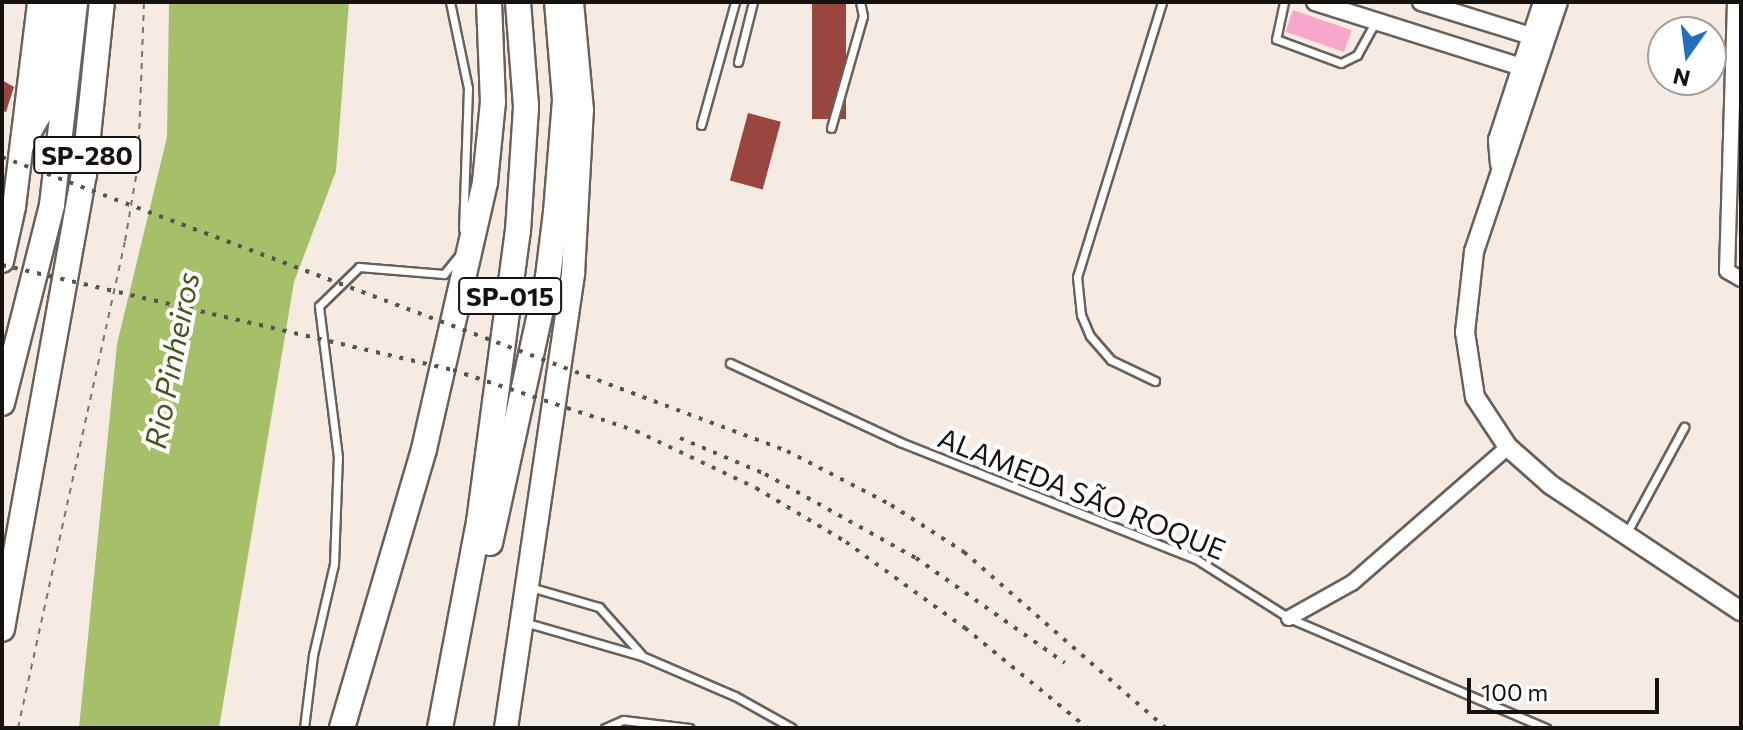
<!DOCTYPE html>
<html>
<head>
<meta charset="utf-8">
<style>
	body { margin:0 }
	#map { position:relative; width:1743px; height:730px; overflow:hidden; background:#f6ebe3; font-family:Commissioner,sans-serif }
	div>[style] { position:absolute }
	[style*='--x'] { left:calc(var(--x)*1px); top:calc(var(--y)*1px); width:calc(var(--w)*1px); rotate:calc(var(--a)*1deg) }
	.green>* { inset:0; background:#f8a7ca; transform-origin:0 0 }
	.water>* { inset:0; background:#a6c06a }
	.building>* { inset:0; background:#9b4541; transform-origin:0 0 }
	.path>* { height:2px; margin-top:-1px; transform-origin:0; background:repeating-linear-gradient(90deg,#7b746f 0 6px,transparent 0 12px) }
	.roads { filter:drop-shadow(2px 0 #6a605a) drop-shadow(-2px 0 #6a605a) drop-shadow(0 2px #6a605a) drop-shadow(0 -2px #6a605a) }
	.service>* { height:7px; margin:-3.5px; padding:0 3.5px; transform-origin:3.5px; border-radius:3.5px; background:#fff }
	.minor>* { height:14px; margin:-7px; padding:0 7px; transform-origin:7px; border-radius:7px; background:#fff }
	.tertiary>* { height:16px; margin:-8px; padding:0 8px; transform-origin:8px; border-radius:8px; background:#fff }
	.secondary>* { height:18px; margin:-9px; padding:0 9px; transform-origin:9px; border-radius:9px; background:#fff }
	.trunk>* { height:22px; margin:-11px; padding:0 11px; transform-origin:11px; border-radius:11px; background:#fff }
	.motorway>* { height:24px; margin:-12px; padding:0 12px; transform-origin:12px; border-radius:12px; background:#fff }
	.rail>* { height:4px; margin-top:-2px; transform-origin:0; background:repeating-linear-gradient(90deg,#58534e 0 4px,transparent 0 12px) }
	span { translate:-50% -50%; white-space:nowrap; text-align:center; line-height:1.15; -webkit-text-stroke:8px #fff; paint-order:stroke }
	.shield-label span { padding:2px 6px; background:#fff; border:2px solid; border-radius:6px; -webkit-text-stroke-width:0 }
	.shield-label { font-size:26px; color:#15120f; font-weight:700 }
	.street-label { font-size:28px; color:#15120f }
	.water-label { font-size:30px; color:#47571a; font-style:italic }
	.frame { position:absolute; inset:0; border:4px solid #15120f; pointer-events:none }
	.north { position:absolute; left:1647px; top:16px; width:80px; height:80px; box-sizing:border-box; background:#fff; border:2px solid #a1a09f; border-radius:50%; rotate:194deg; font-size:22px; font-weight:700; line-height:32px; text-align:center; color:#15120f }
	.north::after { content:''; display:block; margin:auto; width:28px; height:36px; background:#236ebd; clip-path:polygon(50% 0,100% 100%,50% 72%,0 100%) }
	.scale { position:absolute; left:1467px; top:678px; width:192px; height:36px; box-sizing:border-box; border:4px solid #15120f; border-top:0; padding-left:10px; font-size:24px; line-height:28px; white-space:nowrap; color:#15120f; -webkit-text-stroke:6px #fff; paint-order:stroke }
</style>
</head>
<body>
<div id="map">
	<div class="green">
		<div style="left:1293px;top:10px;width:62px;height:23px;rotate:19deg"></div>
	</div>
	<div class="water">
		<div style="clip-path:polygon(169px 2px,349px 2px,336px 171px,294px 282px,219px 728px,79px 728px,117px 344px,167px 137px)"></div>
	</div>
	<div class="building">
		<div style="left:812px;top:2px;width:34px;height:117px"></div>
		<div style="clip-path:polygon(2px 80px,14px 87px,6px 112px,2px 111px)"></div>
		<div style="left:748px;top:113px;width:34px;height:70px;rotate:15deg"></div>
	</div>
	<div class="path">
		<div style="--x:18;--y:728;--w:499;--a:-77.6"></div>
		<div style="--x:125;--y:241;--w:77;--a:-80.3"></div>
		<div style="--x:138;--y:165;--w:163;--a:-87.9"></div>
	</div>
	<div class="roads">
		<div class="service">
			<div style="--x:450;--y:2;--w:88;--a:78.2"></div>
			<div style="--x:468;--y:88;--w:141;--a:92"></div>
			<div style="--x:1284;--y:2;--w:38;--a:102"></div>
			<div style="--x:1276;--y:39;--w:69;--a:20.3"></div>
			<div style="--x:1341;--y:63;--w:18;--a:-27"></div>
			<div style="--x:1357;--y:55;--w:37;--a:-61"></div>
			<div style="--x:738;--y:62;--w:62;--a:-76"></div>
			<div style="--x:701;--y:125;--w:128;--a:-74.5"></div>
			<div style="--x:831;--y:128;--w:116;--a:-74.1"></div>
			<div style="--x:863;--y:16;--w:14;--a:-102"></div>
			<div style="--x:730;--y:363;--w:187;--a:24.9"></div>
			<div style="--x:900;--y:442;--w:318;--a:21.6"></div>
			<div style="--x:1196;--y:559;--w:110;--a:32.4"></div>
			<div style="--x:1289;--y:618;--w:280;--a:23.2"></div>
			<div style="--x:1155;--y:381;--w:49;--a:-154.5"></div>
			<div style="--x:1111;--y:360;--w:32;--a:-131"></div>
			<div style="--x:1090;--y:336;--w:23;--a:-113"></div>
			<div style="--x:1081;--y:315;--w:38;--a:-96"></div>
			<div style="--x:1077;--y:277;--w:288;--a:-72.8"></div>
			<div style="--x:1626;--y:534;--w:122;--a:-61.5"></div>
			<div style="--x:530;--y:587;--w:72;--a:16.2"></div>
			<div style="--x:599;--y:607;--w:63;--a:48.2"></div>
			<div style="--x:524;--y:622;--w:123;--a:16.1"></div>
			<div style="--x:642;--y:656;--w:101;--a:23.3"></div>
			<div style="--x:735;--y:696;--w:65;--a:29.3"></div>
			<div style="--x:304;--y:728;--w:74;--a:-83"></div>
			<div style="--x:313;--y:655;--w:93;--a:-77"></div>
			<div style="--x:334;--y:564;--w:107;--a:-87.9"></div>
			<div style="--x:338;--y:457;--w:152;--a:-97.2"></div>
			<div style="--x:319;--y:306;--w:56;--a:-44.3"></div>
			<div style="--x:359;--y:267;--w:85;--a:4.7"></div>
			<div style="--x:444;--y:274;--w:27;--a:-51"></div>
			<div style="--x:605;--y:728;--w:20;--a:-24"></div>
			<div style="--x:623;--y:720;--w:67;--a:6.8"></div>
		</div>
		<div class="minor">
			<div style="--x:1735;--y:2;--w:269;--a:91.7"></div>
			<div style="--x:1727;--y:271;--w:16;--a:30"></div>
			<div style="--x:1289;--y:618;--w:72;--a:-29.1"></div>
			<div style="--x:1352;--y:583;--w:207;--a:-41.1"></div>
		</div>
		<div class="tertiary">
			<div style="--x:1315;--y:2;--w:226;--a:17.5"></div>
			<div style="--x:1421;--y:2;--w:129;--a:17.2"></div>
		</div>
		<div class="secondary">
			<div style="--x:1558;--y:2;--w:264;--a:108.6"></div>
			<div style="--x:1474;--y:252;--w:81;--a:96.4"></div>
			<div style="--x:1465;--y:332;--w:66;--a:81.3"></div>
			<div style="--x:1475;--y:397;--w:60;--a:56.6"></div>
			<div style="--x:1508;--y:447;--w:57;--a:41.5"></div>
			<div style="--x:1551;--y:485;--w:228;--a:33.6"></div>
			<div style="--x:1500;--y:164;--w:24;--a:-95"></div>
			<div style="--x:1498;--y:140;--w:145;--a:-71.9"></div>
		</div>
		<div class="trunk">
			<div style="--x:2;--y:261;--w:55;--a:-77.5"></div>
			<div style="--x:14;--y:207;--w:207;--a:-83"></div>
			<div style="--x:506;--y:728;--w:459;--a:-81.6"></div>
			<div style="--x:573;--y:274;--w:164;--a:-86.9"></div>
			<div style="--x:582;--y:110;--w:108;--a:-95.3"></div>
		</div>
		<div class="motorway">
			<div style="--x:23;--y:142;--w:34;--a:-60"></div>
			<div style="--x:40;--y:112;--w:111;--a:-80.7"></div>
			<div style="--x:2;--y:403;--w:204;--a:-75.8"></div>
			<div style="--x:52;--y:205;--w:204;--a:-83.5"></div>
			<div style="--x:490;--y:543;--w:272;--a:-77.7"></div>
			<div style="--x:548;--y:277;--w:65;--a:-83"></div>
			<div style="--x:556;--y:212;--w:113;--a:-85.4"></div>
			<div style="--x:565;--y:99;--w:97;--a:-94.7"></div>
			<div style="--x:2;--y:629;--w:461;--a:-79.8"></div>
			<div style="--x:84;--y:175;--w:174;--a:-84.1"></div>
			<div style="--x:342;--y:728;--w:291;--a:-73.6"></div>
			<div style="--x:424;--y:449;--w:274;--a:-77.1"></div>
			<div style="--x:485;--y:182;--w:80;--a:-84.3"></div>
			<div style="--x:493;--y:102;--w:100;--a:-92.3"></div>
			<div style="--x:440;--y:728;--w:210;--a:-79.3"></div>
			<div style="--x:479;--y:522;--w:294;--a:-82.4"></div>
			<div style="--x:518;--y:231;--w:125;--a:-86.3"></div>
			<div style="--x:526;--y:106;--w:104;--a:-94.4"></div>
		</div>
	</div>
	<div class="rail">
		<div style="--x:2;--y:157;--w:838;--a:20.53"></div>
		<div style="--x:787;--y:451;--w:117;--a:27.4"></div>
		<div style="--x:891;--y:505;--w:87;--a:32.8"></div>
		<div style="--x:964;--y:552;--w:268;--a:41.1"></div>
		<div style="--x:2;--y:265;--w:463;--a:13.1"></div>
		<div style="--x:453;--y:370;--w:193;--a:18.4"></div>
		<div style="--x:636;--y:431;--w:133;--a:25.4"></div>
		<div style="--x:756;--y:488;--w:105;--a:31"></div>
		<div style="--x:846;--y:542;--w:147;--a:35.9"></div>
		<div style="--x:965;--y:628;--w:158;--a:39.3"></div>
		<div style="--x:680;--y:438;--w:92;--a:23"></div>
		<div style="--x:765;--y:474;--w:173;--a:29.1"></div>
		<div style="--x:916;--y:558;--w:182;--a:35.2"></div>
	</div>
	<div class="shield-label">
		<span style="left:87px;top:155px">SP-280</span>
		<span style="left:510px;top:296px">SP-015</span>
	</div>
	<div class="street-label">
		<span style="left:1082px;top:493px;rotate:22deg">ALAMEDA SÃO ROQUE</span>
	</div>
	<div class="water-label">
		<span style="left:171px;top:360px;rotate:-79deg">Rio Pinheiros</span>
	</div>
	<div class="frame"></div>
	<div class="north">N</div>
	<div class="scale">100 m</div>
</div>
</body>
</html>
